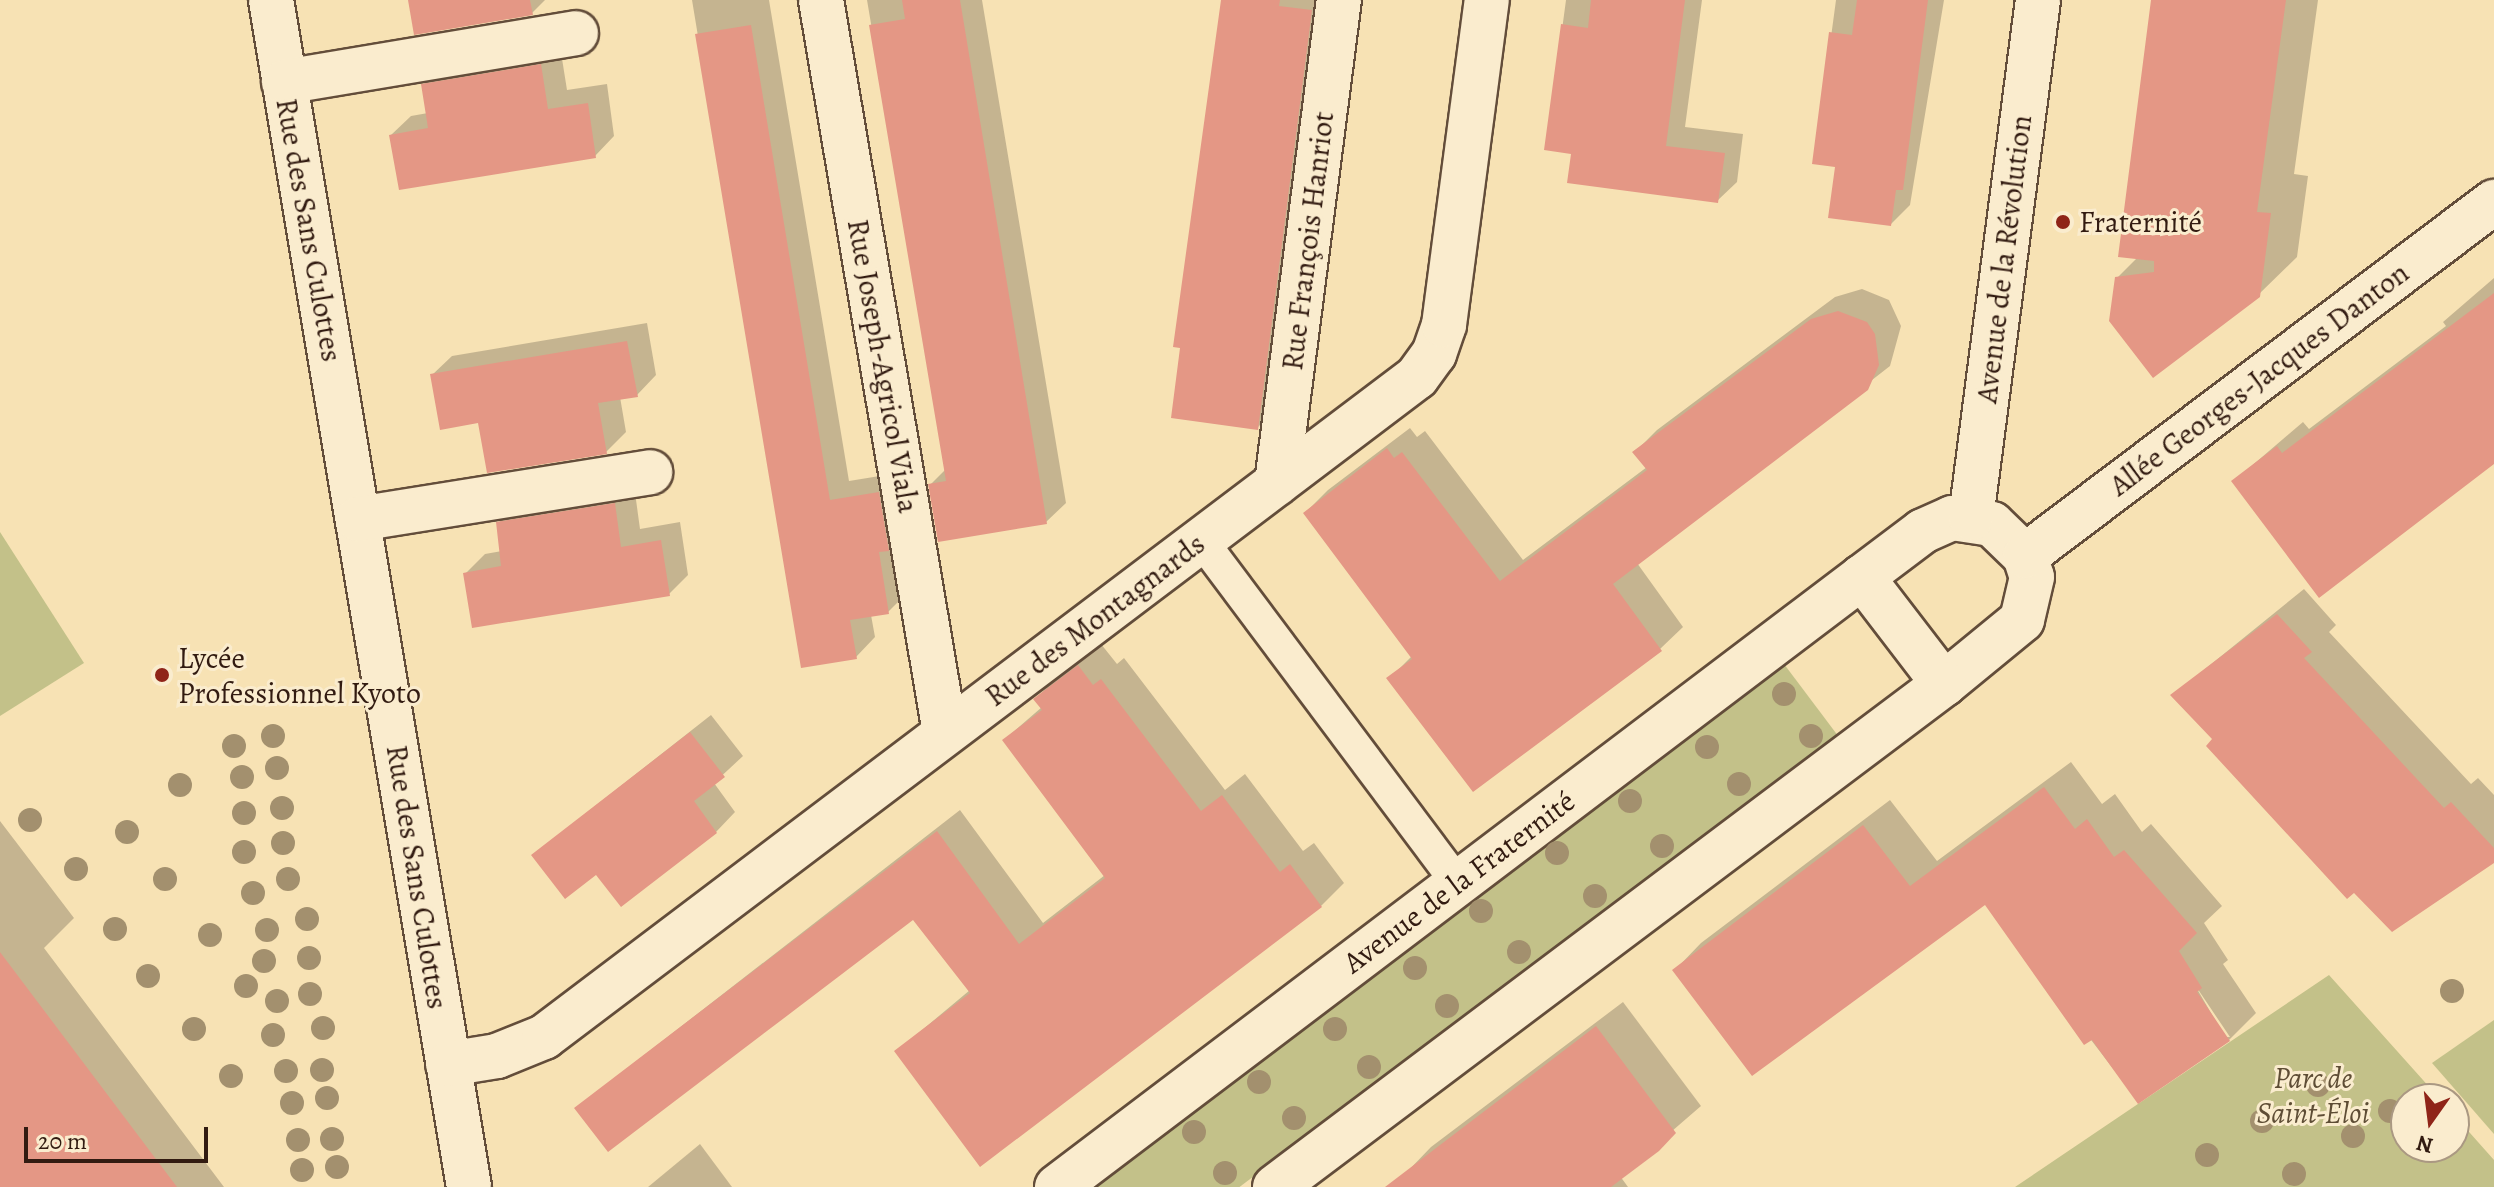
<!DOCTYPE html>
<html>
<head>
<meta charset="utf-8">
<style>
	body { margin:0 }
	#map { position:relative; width:2494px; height:1187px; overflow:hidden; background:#f7e2b4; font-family:Alegreya,serif }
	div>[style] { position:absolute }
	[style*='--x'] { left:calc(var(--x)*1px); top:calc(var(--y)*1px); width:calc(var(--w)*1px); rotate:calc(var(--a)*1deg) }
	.green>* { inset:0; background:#c3c189; transform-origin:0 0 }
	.shadow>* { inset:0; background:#0003 }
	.building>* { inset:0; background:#e49785 }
	.roads { filter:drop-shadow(2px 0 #634d3a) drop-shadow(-2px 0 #634d3a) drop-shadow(0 2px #634d3a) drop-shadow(0 -2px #634d3a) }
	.service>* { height:32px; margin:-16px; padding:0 16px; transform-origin:16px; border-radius:16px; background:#faecce }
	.minor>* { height:44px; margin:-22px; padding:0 22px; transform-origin:22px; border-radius:22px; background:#faecce }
	.trees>* { width:24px; height:24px; margin:-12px; border-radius:50%; background:#a3906e }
	.dots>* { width:22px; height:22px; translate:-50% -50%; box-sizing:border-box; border:4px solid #faecce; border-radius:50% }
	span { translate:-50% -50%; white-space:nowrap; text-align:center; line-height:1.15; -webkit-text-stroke:6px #faecce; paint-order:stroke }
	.poi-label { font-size:30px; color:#321b11 }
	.left { translate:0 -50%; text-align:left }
	.street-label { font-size:30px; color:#321b11 }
	.park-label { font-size:30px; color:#5e4d35; font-style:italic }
	.north { position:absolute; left:2390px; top:1083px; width:80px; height:80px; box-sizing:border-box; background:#faecce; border:2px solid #aa9882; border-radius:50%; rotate:194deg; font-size:22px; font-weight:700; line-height:32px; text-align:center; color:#321b11 }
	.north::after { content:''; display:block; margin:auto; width:28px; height:36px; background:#8f2418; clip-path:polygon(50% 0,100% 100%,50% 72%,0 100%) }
	.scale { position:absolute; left:24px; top:1127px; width:184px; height:36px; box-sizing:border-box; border:4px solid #321b11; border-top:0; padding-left:10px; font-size:24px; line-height:28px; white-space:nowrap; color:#321b11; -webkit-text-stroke:6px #faecce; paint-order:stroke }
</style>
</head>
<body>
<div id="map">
	<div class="green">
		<div style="clip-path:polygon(0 532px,84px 663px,0 716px)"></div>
		<div style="left:1784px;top:664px;width:90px;height:867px;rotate:53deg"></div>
		<div style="clip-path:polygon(2329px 975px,2440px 1099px,2406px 1099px,2406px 1147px,2454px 1147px,2454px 1115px,2494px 1160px,2494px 1187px,2015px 1187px)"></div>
		<div style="clip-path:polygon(2494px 1020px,2494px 1134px,2432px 1063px)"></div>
	</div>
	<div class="shadow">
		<div style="clip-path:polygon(409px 0,545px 0,532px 13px)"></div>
		<div style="clip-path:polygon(692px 0,769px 0,849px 481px,898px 473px,908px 592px,888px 612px,871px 615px,875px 637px,856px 657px,802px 666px)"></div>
		<div style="clip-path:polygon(867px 0,982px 0,1066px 503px,1046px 522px,930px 485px,946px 469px)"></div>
		<div style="clip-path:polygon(1223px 0,1332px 0,1277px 408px,1258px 427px)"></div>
		<div style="clip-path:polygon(1566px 0,1702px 0,1685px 127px,1743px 134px,1737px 182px,1717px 201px,1573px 152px,1546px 149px)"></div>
		<div style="clip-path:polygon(1836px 0,1944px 0,1910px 205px,1891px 224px,1837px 165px,1814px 163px)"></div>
		<div style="clip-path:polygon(2153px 0,2318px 0,2294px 174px,2308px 176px,2297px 257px,2258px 295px,2117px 278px,2138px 257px)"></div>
		<div style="clip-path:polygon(560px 46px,567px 90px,607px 84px,614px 136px,595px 156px,391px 135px,411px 116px,428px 113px,423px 85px,443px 66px)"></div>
		<div style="clip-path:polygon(2494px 278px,2494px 462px,2234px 481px,2303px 422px,2309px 429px,2446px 326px,2443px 322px)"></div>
		<div style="clip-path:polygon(1862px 289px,1889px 300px,1901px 326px,1890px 366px,1637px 563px,1683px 627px,1660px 649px,1389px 679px,1412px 656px,1305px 513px,1328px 490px,1410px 428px,1417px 437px,1425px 431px,1523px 560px,1647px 467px,1635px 452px,1657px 430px,1835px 297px)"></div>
		<div style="clip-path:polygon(647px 323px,656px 375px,637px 395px,620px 397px,626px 432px,606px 452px,479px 421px,432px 375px,452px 356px)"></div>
		<div style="clip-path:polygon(634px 485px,640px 529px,680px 522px,688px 575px,669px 594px,465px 574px,485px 554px,502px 551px,498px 523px,518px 503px)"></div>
		<div style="clip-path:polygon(2304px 589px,2336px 625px,2329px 632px,2471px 784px,2478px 778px,2494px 795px,2494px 861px,2215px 739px,2173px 695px)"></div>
		<div style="clip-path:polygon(1101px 644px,1117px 664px,1124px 658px,1225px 790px,1245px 774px,1303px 851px,1314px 843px,1344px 883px,1321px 906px,980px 1164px,897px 1051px,970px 990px,913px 917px,576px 1108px,960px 810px,1043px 923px,1105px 875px,1004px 740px,1042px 707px,1036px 699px,1058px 676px)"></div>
		<div style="clip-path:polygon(711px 715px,743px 756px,714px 783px,735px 812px,716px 832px,597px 872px,533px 855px)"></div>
		<div style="clip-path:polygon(evenodd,2071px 762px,2102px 804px,2115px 794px,2142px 832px,2151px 824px,2222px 906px,2204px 923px,2228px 960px,2223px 964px,2256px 1013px,2229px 1040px,2138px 1101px,1985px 902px,1675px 970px,1701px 943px,1890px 800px,1937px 861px,2071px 762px,2193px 982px,2230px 1037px,2225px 1037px,2193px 982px)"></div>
		<div style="clip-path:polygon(0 821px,74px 918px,44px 948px,224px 1187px,0 1187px)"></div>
		<div style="clip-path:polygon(1623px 1002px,1701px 1106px,1620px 1176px,1628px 1187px,1416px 1187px,1406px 1173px,1431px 1147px)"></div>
		<div style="clip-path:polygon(700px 1144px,732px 1187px,648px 1187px)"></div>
	</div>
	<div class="building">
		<div style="clip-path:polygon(408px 0,530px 0,533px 15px,414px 35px)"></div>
		<div style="clip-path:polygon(902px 0,960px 0,1047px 524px,938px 542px,928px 484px,946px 481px,869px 25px,905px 19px)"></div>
		<div style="clip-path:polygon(1221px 0,1280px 0,1279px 6px,1312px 10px,1258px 430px,1171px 418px,1180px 348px,1173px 347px)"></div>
		<div style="clip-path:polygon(1591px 0,1685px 0,1666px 146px,1725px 153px,1718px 203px,1567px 183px,1571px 154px,1544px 150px,1561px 24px,1588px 28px)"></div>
		<div style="clip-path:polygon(1857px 0,1928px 0,1903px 190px,1896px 190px,1891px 226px,1828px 218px,1835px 167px,1812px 164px,1829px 32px,1852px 35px)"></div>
		<div style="clip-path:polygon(2151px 0,2286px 0,2257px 212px,2271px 213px,2260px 297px,2153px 378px,2109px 321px,2115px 277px,2154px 272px,2154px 261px,2118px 257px)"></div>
		<div style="clip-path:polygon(751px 25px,830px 500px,879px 492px,889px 551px,879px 552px,889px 614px,850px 620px,857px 659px,801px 668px,695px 34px)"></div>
		<div style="clip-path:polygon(541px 64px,548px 109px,588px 103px,596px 158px,399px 190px,389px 135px,428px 128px,421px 84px)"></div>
		<div style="clip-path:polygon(2494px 293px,2494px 464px,2319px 598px,2231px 481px,2277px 446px,2282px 453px)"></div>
		<div style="clip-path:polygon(1838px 311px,1867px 322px,1875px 334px,1879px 365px,1868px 390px,1613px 584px,1662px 651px,1473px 792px,1386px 678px,1412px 659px,1303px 513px,1387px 448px,1394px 458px,1402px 452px,1500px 581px,1647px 470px,1632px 452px,1811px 319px)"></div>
		<div style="clip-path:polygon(627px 341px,638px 397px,598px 403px,607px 454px,487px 473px,478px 423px,440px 430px,430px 374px)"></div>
		<div style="clip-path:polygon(615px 503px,621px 547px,661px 540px,670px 596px,472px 628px,463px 573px,501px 566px,496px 522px)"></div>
		<div style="clip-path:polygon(2277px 614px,2312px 652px,2304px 658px,2444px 808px,2451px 802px,2494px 848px,2494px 863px,2392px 932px,2354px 893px,2347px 899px,2206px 746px,2212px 739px,2170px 695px)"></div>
		<div style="clip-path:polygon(1078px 665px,1093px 685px,1101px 679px,1201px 811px,1222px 795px,1280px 872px,1290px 864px,1322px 907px,980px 1167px,894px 1051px,970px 993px,913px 920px,608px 1152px,574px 1108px,937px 831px,1019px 944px,1105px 878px,1002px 740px,1042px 710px,1033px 699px)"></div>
		<div style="clip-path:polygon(690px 732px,725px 777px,694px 801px,717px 833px,621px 907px,596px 875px,565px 899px,531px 855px)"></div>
		<div style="clip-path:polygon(2044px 787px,2075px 829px,2087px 819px,2114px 857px,2124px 850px,2197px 933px,2179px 951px,2202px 988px,2197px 992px,2230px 1041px,2138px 1104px,2092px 1040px,2084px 1045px,1985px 905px,1752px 1076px,1672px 970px,1863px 825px,1910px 886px)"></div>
		<div style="clip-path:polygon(0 952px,177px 1187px,0 1187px)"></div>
		<div style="clip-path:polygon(1596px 1026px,1676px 1133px,1659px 1151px,1611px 1187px,1385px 1187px)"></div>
	</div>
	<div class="roads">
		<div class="service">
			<div style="--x:1201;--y:540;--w:429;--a:53.2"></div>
		</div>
		<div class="minor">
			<div style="--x:271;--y:0;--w:1203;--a:80.53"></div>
			<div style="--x:821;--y:0;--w:742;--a:80.39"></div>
			<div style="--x:284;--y:82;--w:296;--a:-9.5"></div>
			<div style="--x:1277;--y:483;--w:487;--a:-82.7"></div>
			<div style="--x:1952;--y:518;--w:40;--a:8.5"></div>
			<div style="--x:1992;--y:524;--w:46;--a:44.1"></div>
			<div style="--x:2025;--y:556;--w:22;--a:72"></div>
			<div style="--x:2032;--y:577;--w:44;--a:103.1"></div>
			<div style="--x:2022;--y:620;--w:101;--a:140.6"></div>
			<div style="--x:1944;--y:684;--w:135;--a:-127.5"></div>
			<div style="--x:1862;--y:577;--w:76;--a:-37"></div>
			<div style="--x:1923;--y:531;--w:32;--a:-24"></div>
			<div style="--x:1971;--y:518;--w:522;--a:-82.63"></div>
			<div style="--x:358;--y:519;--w:296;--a:-9.1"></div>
			<div style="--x:2025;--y:556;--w:588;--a:-37.05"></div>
			<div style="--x:448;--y:1064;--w:50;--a:-9.3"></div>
			<div style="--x:497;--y:1056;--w:51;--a:-22"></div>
			<div style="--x:544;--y:1037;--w:1094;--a:-37.09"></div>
			<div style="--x:1417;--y:377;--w:29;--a:-54"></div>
			<div style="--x:1434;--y:354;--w:31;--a:-71"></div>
			<div style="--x:1444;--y:325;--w:328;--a:-82.5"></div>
			<div style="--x:1057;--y:1187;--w:1010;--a:-37.15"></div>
			<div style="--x:1275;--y:1187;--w:837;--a:-36.94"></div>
		</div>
	</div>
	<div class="trees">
		<div style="left:1784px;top:694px"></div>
		<div style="left:273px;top:736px"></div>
		<div style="left:1811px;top:736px"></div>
		<div style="left:234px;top:746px"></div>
		<div style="left:1707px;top:747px"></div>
		<div style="left:277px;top:768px"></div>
		<div style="left:242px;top:777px"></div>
		<div style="left:1739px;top:784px"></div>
		<div style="left:180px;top:785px"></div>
		<div style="left:1630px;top:801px"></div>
		<div style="left:282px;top:808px"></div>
		<div style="left:244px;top:813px"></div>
		<div style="left:30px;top:820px"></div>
		<div style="left:127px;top:832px"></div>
		<div style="left:283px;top:843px"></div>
		<div style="left:1662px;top:846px"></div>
		<div style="left:244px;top:852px"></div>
		<div style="left:1557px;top:853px"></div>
		<div style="left:76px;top:869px"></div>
		<div style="left:165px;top:879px"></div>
		<div style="left:288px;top:879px"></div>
		<div style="left:253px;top:893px"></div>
		<div style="left:1595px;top:896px"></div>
		<div style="left:1481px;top:911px"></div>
		<div style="left:307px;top:919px"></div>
		<div style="left:115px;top:929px"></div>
		<div style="left:267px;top:930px"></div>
		<div style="left:210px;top:935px"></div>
		<div style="left:1519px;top:952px"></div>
		<div style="left:309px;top:958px"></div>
		<div style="left:264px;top:961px"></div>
		<div style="left:1415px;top:968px"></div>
		<div style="left:148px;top:976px"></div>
		<div style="left:246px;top:986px"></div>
		<div style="left:2452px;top:991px"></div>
		<div style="left:310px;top:994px"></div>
		<div style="left:277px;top:1001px"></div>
		<div style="left:1447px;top:1006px"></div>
		<div style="left:323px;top:1028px"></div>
		<div style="left:194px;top:1029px"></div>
		<div style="left:1335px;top:1029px"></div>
		<div style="left:273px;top:1035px"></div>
		<div style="left:1369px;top:1067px"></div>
		<div style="left:322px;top:1070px"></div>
		<div style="left:286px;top:1071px"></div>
		<div style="left:231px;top:1076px"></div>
		<div style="left:1259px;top:1082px"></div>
		<div style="left:2318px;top:1085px"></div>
		<div style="left:327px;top:1098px"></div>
		<div style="left:292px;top:1103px"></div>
		<div style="left:2390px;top:1111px"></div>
		<div style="left:1294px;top:1118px"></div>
		<div style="left:2262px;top:1121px"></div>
		<div style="left:1194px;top:1132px"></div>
		<div style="left:2353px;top:1136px"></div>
		<div style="left:332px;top:1139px"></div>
		<div style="left:298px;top:1140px"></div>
		<div style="left:2207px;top:1155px"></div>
		<div style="left:337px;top:1167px"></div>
		<div style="left:302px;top:1170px"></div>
		<div style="left:1225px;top:1173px"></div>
		<div style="left:2294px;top:1174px"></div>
	</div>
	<div class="dots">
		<div style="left:2063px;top:222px;background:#8f2418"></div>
		<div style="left:162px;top:675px;background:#8f2418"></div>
	</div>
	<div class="poi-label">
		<span class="left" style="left:2079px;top:222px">Fraternité</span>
		<span class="left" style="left:178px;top:675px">Lycée<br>Professionnel Kyoto</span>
	</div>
	<div class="street-label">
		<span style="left:309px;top:230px;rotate:80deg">Rue des Sans Culottes</span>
		<span style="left:1308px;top:241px;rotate:-83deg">Rue François Hanriot</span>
		<span style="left:2004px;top:259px;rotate:-83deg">Avenue de la Révolution</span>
		<span style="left:883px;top:366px;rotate:80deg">Rue Joseph-Agricol Viala</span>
		<span style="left:2259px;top:379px;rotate:-37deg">Allée Georges-Jacques Danton</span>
		<span style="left:1095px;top:620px;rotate:-37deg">Rue des Montagnards</span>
		<span style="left:417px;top:877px;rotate:81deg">Rue des Sans Culottes</span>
		<span style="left:1459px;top:882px;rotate:-37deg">Avenue de la Fraternité</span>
	</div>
	<div class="park-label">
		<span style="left:2313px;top:1095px">Parc de<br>Saint-Éloi</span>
	</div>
	<div class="north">N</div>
	<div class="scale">20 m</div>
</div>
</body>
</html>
